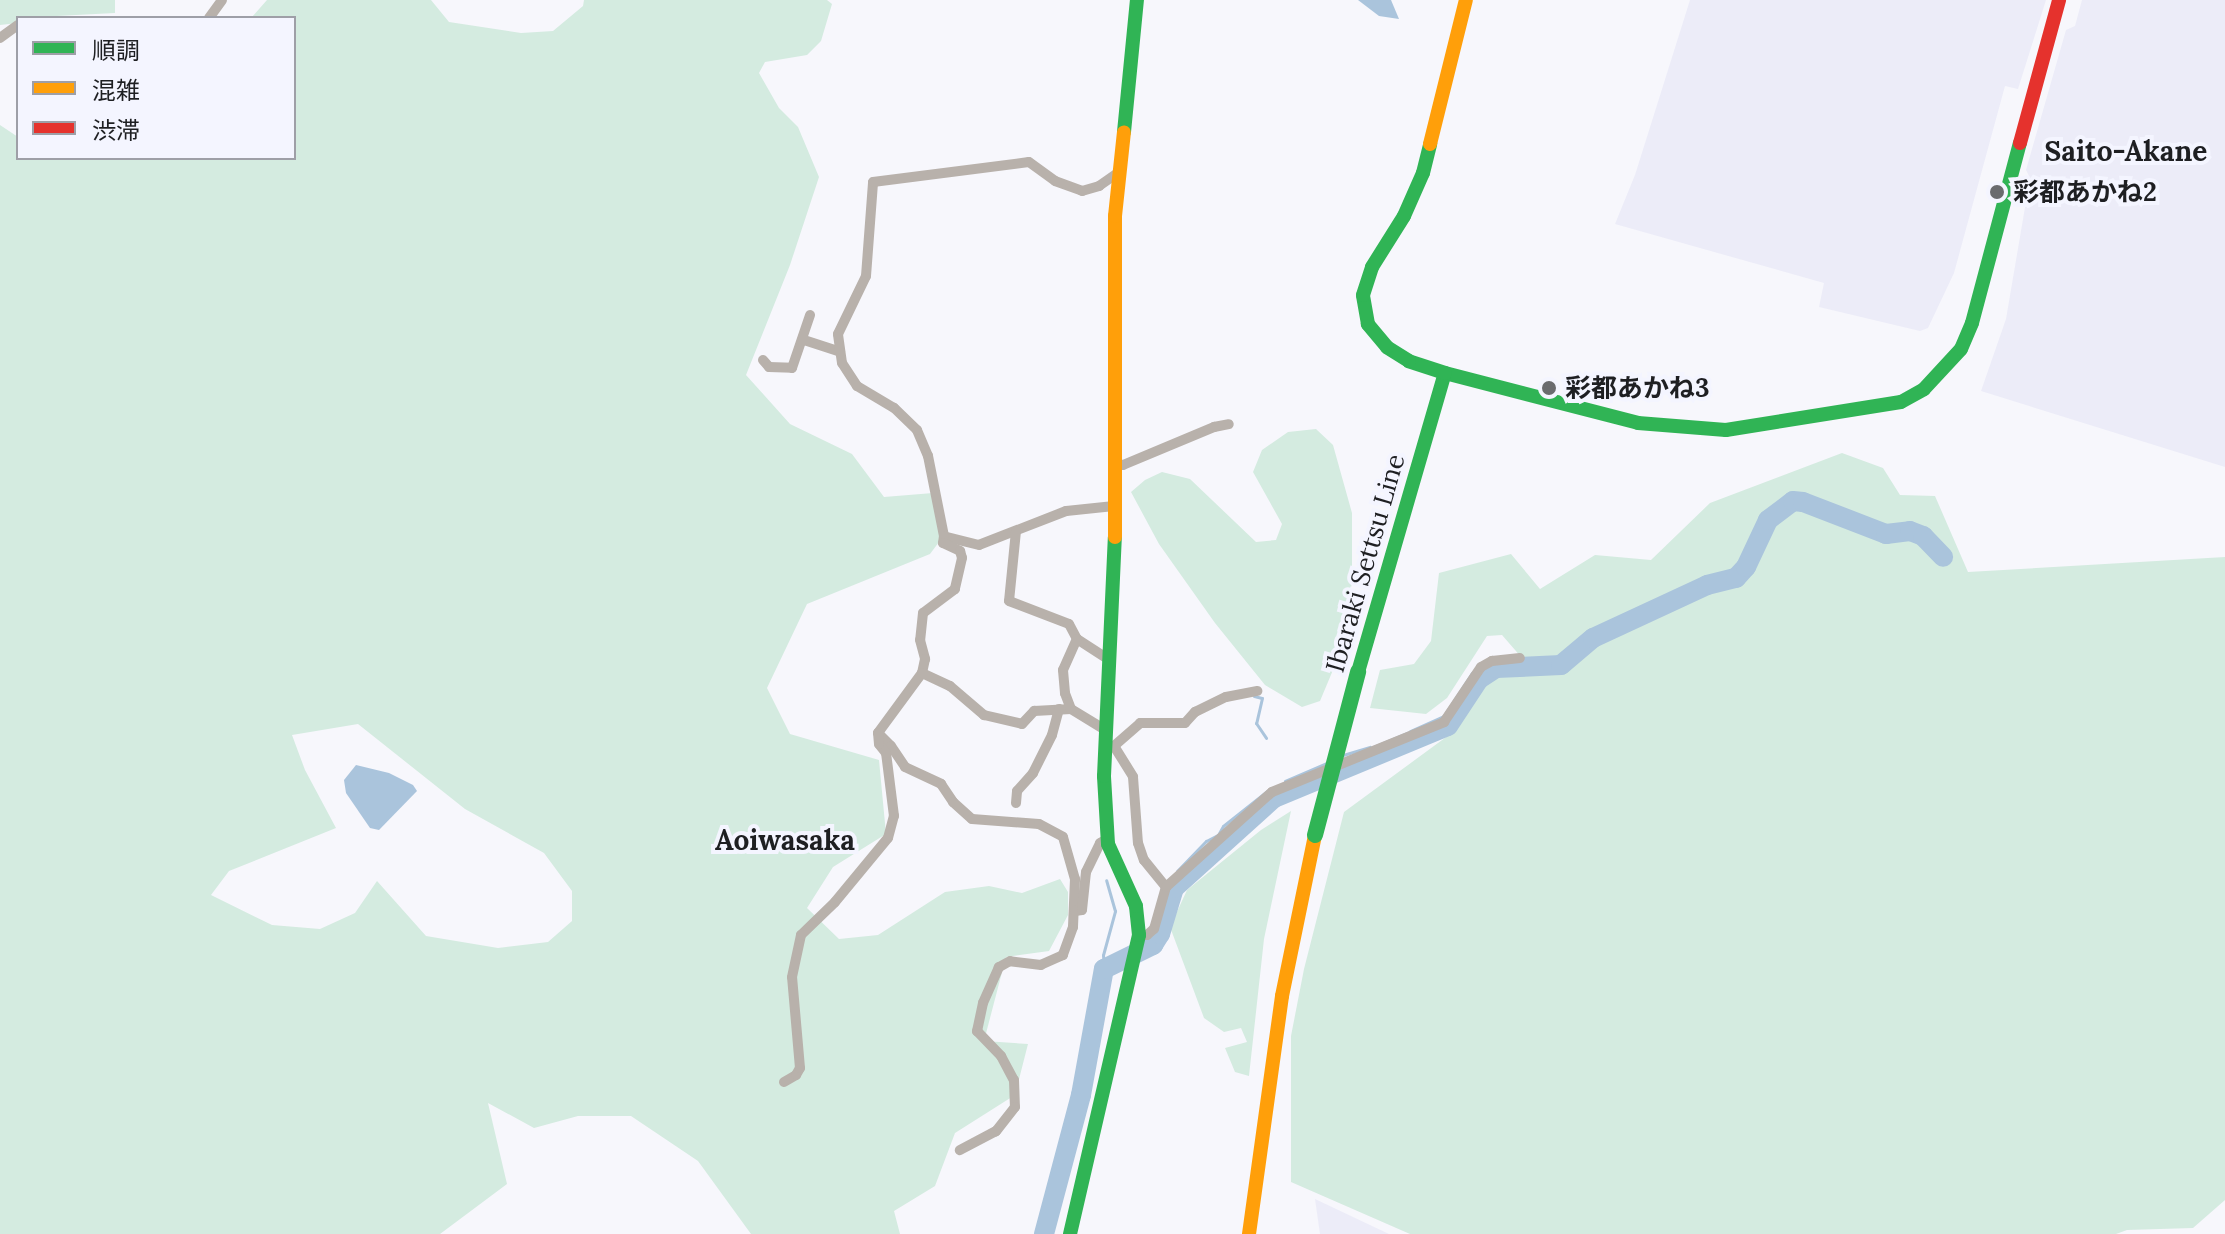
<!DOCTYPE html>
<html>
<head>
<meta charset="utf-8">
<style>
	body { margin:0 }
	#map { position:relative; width:2225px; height:1234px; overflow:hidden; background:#f7f7fc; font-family:Lora,"Noto Sans JP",serif }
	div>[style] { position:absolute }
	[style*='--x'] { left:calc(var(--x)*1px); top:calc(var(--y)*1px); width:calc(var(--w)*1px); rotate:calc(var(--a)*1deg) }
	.built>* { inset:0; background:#ececf8 }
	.green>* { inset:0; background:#d4ebe0 }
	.water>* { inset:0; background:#aac4dc }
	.stream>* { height:3px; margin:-1.5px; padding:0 1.5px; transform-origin:1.5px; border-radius:1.5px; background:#aac4dc }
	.river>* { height:20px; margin:-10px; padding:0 10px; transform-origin:10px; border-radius:10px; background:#aac4dc }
	.street>* { height:10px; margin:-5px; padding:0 5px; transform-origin:5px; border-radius:5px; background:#b8b1ab }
	.fast>* { height:14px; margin:-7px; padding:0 7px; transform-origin:7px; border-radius:7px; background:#30b455 }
	.slow>* { height:14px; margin:-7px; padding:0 7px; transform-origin:7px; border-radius:7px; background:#ff9f0a }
	.jam>* { height:14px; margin:-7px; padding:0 7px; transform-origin:7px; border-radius:7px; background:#e5322d }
	.fast-bridge>* { height:16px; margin:-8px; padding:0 8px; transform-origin:8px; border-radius:8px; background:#30b455 }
	.dots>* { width:22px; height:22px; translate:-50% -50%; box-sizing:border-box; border:4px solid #f4f5ff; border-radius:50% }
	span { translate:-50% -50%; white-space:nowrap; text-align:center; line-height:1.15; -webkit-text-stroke:8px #f4f5ff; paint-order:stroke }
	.poi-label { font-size:26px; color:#1e1f22; font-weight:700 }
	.left { translate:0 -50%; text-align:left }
	.street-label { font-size:26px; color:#1e1f22 }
	.neighbourhood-label { font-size:28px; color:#1e1f22; font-weight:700 }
	.legend { position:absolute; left:16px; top:16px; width:280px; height:144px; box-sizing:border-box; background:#f4f5ff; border:2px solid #9e9fa7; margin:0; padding:10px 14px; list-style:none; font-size:24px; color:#1e1f22 }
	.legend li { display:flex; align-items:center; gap:16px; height:40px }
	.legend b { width:40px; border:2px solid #9e9fa7 }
</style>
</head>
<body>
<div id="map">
	<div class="built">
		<div style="clip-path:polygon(1690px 0,2046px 0,2018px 89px,2005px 86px,1954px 273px,1928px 328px,1920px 331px,1819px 307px,1824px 283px,1615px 224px,1635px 175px)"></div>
		<div style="clip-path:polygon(2082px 0,2225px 0,2225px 467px,1981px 391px,2006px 319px,2030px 178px,2026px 170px,2066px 30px,2075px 26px)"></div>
		<div style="clip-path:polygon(1315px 1199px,1389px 1234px,1320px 1234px)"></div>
	</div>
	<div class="green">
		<div style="clip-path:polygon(0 0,115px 0,115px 13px,18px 18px,18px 23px,0 25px)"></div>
		<div style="clip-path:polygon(evenodd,267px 0,431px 0,449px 22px,521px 33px,553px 31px,583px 6px,584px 0,827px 0,832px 4px,821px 41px,807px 55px,765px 62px,759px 73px,779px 108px,798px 127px,819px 177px,790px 265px,746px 375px,790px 424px,852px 454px,884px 497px,933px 493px,942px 538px,930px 554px,807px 604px,767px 688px,790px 734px,879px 760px,886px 834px,833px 867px,807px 908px,839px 939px,878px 935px,945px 892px,989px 886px,1022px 893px,1060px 879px,1068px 892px,1068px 915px,1049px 951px,1006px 957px,984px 1041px,1028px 1044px,1015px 1095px,955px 1133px,935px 1186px,894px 1211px,900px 1234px,751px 1234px,698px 1161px,631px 1116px,578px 1116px,534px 1128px,488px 1103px,507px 1184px,440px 1234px,0 1234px,0 125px,18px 137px,18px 158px,294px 158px,294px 18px,251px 18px,267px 0,358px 724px,465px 809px,544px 853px,572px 891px,572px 921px,548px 942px,498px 948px,426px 936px,377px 881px,355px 913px,320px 929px,272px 925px,211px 895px,229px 871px,336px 828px,305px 770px,292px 735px,358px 724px)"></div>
		<div style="clip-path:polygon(1316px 429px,1333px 445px,1352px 513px,1352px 583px,1333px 670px,1320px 701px,1302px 707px,1265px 685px,1215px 623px,1159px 544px,1131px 492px,1145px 480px,1162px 472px,1190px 479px,1256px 542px,1276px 540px,1282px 524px,1253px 472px,1262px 450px,1288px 432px)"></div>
		<div style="clip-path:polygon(1842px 453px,1883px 468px,1900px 495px,1935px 496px,1968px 572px,2225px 557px,2225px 1200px,2193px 1228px,2127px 1230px,2116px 1234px,1410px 1234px,1291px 1182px,1291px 1036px,1304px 969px,1344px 812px,1453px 732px,1481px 684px,1522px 658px,1502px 635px,1487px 636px,1447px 698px,1426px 714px,1370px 708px,1380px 670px,1414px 664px,1431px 641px,1439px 573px,1511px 554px,1540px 589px,1595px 555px,1651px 560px,1710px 503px)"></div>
		<div style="clip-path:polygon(1291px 811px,1264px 939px,1249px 1076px,1235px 1072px,1225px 1048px,1247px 1042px,1241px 1028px,1224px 1032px,1204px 1018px,1170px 927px,1187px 890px,1261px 830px)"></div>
	</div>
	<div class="water">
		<div style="clip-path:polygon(1358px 0,1391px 0,1399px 19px,1379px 16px)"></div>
		<div style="clip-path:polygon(356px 765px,389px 773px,413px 785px,417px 791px,379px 830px,370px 828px,346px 793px,344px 780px)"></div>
	</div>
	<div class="stream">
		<div style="--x:1254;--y:696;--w:8;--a:14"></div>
		<div style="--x:1262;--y:698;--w:26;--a:103"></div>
		<div style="--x:1256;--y:723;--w:18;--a:56"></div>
		<div style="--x:1410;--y:731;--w:36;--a:-24"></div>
		<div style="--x:1343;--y:755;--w:28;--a:-17"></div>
		<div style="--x:1285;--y:781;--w:48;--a:-23.4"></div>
		<div style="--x:1177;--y:871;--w:42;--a:-46"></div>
		<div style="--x:1206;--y:841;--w:13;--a:-27"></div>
		<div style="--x:1218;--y:835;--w:10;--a:-61"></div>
		<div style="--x:1223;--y:826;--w:56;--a:-38.5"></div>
		<div style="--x:1104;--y:969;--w:14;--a:-94"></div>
		<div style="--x:1103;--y:955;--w:46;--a:-74.7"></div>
		<div style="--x:1115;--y:911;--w:32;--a:-106"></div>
	</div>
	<div class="river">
		<div style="--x:1044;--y:1234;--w:144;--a:-75.1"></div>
		<div style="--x:1081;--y:1095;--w:128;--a:-79.7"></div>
		<div style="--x:1104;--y:969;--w:55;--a:-26.1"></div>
		<div style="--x:1153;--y:945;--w:13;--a:-58"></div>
		<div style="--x:1160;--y:934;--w:48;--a:-73.1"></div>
		<div style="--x:1174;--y:888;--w:135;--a:-42"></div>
		<div style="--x:1274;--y:798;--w:188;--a:-22.5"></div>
		<div style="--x:1448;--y:726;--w:56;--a:-56.6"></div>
		<div style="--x:1479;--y:679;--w:20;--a:-33"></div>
		<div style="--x:1496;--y:668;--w:65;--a:-2.6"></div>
		<div style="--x:1561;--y:665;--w:42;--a:-40.2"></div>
		<div style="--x:1593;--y:638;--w:126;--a:-24.9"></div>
		<div style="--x:1707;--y:585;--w:30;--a:-14"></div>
		<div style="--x:1736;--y:578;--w:15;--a:-48"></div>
		<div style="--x:1746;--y:567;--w:52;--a:-64.9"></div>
		<div style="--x:1768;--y:520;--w:31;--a:-37"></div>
		<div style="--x:1793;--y:501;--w:10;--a:6"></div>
		<div style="--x:1803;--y:502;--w:89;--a:21.1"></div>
		<div style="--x:1886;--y:534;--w:24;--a:-7"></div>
		<div style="--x:1910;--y:531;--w:14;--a:21"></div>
		<div style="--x:1923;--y:536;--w:29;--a:46"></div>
	</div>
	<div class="street">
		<div style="--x:209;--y:18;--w:22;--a:-54"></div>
		<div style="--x:0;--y:38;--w:22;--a:-36"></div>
		<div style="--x:804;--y:340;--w:38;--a:18"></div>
		<div style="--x:763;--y:360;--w:9;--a:49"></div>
		<div style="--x:769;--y:367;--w:23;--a:2"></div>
		<div style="--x:792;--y:368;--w:56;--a:-71.2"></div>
		<div style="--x:1116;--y:464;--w:7;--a:8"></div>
		<div style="--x:1123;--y:465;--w:99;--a:-22.7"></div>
		<div style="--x:1214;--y:427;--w:15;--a:-11"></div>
		<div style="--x:1114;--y:506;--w:48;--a:174.1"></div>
		<div style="--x:1066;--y:511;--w:93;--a:158.7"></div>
		<div style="--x:979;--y:545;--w:36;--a:-166"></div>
		<div style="--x:944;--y:536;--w:82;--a:-101.3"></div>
		<div style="--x:928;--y:456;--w:28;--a:-113"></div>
		<div style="--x:917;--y:430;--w:32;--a:-136"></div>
		<div style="--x:894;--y:408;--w:43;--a:-149.3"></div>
		<div style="--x:857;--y:386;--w:27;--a:-123"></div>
		<div style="--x:842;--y:363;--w:29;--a:-98"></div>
		<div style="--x:838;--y:334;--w:64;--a:-64.2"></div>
		<div style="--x:866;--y:276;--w:94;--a:-85.7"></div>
		<div style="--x:873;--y:182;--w:157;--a:-7.3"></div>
		<div style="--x:1029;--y:162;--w:32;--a:36"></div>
		<div style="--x:1055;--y:181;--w:29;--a:20"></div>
		<div style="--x:1082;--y:191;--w:18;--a:-16"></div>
		<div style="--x:1099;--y:186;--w:24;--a:-35"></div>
		<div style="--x:1016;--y:531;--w:70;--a:95.7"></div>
		<div style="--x:1009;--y:601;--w:64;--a:21"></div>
		<div style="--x:1069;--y:624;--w:17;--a:62"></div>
		<div style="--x:1077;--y:639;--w:40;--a:32.9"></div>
		<div style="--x:944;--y:536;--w:7;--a:98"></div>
		<div style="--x:943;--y:543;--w:19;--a:25"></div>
		<div style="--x:960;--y:551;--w:7;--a:74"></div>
		<div style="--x:962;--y:558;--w:32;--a:103"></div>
		<div style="--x:955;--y:589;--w:40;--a:143"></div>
		<div style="--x:923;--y:613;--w:27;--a:96"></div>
		<div style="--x:920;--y:640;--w:20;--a:75"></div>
		<div style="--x:925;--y:659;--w:14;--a:102"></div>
		<div style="--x:922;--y:673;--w:74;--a:126.3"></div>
		<div style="--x:878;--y:733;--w:18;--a:45"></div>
		<div style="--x:891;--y:746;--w:25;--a:56"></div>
		<div style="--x:905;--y:767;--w:40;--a:25"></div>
		<div style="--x:941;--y:784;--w:22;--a:56"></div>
		<div style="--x:953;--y:802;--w:25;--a:42"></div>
		<div style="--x:972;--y:819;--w:67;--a:4.3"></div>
		<div style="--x:1039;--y:824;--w:27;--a:28"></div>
		<div style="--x:1063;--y:837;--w:44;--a:74.1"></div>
		<div style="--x:1075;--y:879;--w:48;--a:92.4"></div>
		<div style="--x:1073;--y:927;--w:30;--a:110"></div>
		<div style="--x:1063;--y:955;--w:24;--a:156"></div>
		<div style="--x:1041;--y:965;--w:31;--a:-173"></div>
		<div style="--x:1010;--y:961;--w:13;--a:151"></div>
		<div style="--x:999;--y:967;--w:39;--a:114"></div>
		<div style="--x:983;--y:1003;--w:29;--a:102"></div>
		<div style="--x:977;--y:1031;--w:35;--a:46"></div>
		<div style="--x:1001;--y:1056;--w:27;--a:62"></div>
		<div style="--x:1014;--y:1080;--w:27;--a:88"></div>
		<div style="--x:1015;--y:1107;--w:31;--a:128"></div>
		<div style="--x:996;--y:1131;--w:41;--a:152.2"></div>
		<div style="--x:922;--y:673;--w:31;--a:25"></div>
		<div style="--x:950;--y:686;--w:45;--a:40.5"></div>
		<div style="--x:984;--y:715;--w:39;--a:13"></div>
		<div style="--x:1022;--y:724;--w:18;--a:-47"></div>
		<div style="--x:1034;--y:711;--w:37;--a:-3"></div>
		<div style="--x:1071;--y:709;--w:42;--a:31.4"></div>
		<div style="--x:1071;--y:709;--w:17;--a:-111"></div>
		<div style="--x:1065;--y:693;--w:23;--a:-95"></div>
		<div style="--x:1063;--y:670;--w:34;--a:-66"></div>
		<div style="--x:1106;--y:746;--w:8;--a:0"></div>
		<div style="--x:1114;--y:746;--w:36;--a:58"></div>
		<div style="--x:1133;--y:777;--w:66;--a:85.7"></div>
		<div style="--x:1138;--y:843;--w:18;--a:71"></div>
		<div style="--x:1144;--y:860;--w:35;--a:51"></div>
		<div style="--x:1114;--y:746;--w:35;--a:-41"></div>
		<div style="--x:1140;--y:723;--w:45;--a:0"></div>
		<div style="--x:1185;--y:723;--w:15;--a:-48"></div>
		<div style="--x:1195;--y:712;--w:34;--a:-26"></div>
		<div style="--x:1226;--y:697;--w:32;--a:-11"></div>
		<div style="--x:1016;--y:803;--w:12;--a:-85"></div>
		<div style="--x:1017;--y:791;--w:24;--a:-48"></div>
		<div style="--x:1033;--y:773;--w:42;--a:-63.4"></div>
		<div style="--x:1052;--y:735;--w:27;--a:-75"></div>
		<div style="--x:1075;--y:911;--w:7;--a:-8"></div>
		<div style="--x:1082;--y:910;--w:38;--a:-84"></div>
		<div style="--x:1086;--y:872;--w:32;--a:-64"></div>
		<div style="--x:1100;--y:843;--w:8;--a:-30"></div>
		<div style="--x:1139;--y:935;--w:8;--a:0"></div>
		<div style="--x:1147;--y:935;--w:9;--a:-41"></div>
		<div style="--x:1154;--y:929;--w:44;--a:-74.1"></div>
		<div style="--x:1166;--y:887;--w:142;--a:-41.9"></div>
		<div style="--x:1272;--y:792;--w:186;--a:-22.1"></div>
		<div style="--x:1444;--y:722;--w:66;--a:-56.1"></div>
		<div style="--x:1481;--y:667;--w:13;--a:-29"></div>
		<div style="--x:1492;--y:661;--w:28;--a:-6"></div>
		<div style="--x:784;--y:1082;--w:14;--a:-30"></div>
		<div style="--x:796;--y:1075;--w:8;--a:-60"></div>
		<div style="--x:800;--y:1068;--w:91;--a:-95"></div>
		<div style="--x:792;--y:977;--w:43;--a:-77.9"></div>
		<div style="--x:801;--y:935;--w:47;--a:-44.1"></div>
		<div style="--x:835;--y:902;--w:83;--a:-50.4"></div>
		<div style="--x:888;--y:838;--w:23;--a:-75"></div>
		<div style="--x:894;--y:816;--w:64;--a:-97.2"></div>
		<div style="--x:886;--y:753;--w:11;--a:-128"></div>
		<div style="--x:879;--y:744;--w:11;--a:-95"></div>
	</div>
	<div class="fast">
		<div style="--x:1124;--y:132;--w:133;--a:-84.4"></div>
		<div style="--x:1445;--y:373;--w:199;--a:14.5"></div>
		<div style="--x:1638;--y:423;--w:88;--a:4.5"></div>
		<div style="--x:1726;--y:430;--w:177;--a:-9.1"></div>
		<div style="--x:1901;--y:402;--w:26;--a:-29"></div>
		<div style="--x:1924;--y:389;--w:54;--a:-47.2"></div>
		<div style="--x:1961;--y:349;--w:28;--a:-67"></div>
		<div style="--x:1972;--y:323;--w:186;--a:-75.1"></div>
		<div style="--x:1358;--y:672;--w:311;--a:-73.8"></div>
		<div style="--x:1445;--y:373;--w:38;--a:-162"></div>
		<div style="--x:1409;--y:361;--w:26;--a:-148"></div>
		<div style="--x:1387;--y:347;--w:30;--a:-130"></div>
		<div style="--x:1368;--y:324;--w:29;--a:-100"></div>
		<div style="--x:1363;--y:295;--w:29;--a:-72"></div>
		<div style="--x:1372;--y:267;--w:60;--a:-57.9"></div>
		<div style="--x:1404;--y:216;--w:47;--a:-66.2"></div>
		<div style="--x:1423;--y:173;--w:30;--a:-76"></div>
		<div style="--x:1070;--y:1234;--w:307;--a:-77"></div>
		<div style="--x:1139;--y:935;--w:29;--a:-96"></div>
		<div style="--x:1136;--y:906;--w:68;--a:-114.3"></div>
		<div style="--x:1108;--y:844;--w:68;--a:-93.4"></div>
		<div style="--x:1104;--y:776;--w:239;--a:-87.4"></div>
	</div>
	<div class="slow">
		<div style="--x:1430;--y:144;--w:148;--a:-76"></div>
		<div style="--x:1115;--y:537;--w:321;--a:-90"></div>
		<div style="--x:1115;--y:216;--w:84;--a:-83.9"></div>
		<div style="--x:1249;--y:1234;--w:240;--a:-82.1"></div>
		<div style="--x:1282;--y:996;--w:164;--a:-78.4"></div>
	</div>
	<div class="jam">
		<div style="--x:2020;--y:143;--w:148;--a:-74.7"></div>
	</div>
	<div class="fast-bridge">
		<div style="--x:1315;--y:835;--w:169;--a:-75.2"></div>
	</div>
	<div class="dots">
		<div style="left:1997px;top:192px;background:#6a6b6e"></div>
		<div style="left:1549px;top:388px;background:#6a6b6e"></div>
	</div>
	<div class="poi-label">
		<span class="left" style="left:2013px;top:192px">彩都あかね2</span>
		<span class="left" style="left:1565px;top:388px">彩都あかね3</span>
	</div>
	<div class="street-label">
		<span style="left:1365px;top:563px;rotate:-74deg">Ibaraki Settsu Line</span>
	</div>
	<div class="neighbourhood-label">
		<span style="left:2126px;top:151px">Saito-Akane</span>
		<span style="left:785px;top:840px">Aoiwasaka</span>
	</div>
	<ul class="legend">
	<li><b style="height:10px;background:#30b455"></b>順調</li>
	<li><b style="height:10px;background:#ff9f0a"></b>混雑</li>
	<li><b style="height:10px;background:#e5322d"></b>渋滞</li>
	</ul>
</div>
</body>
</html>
